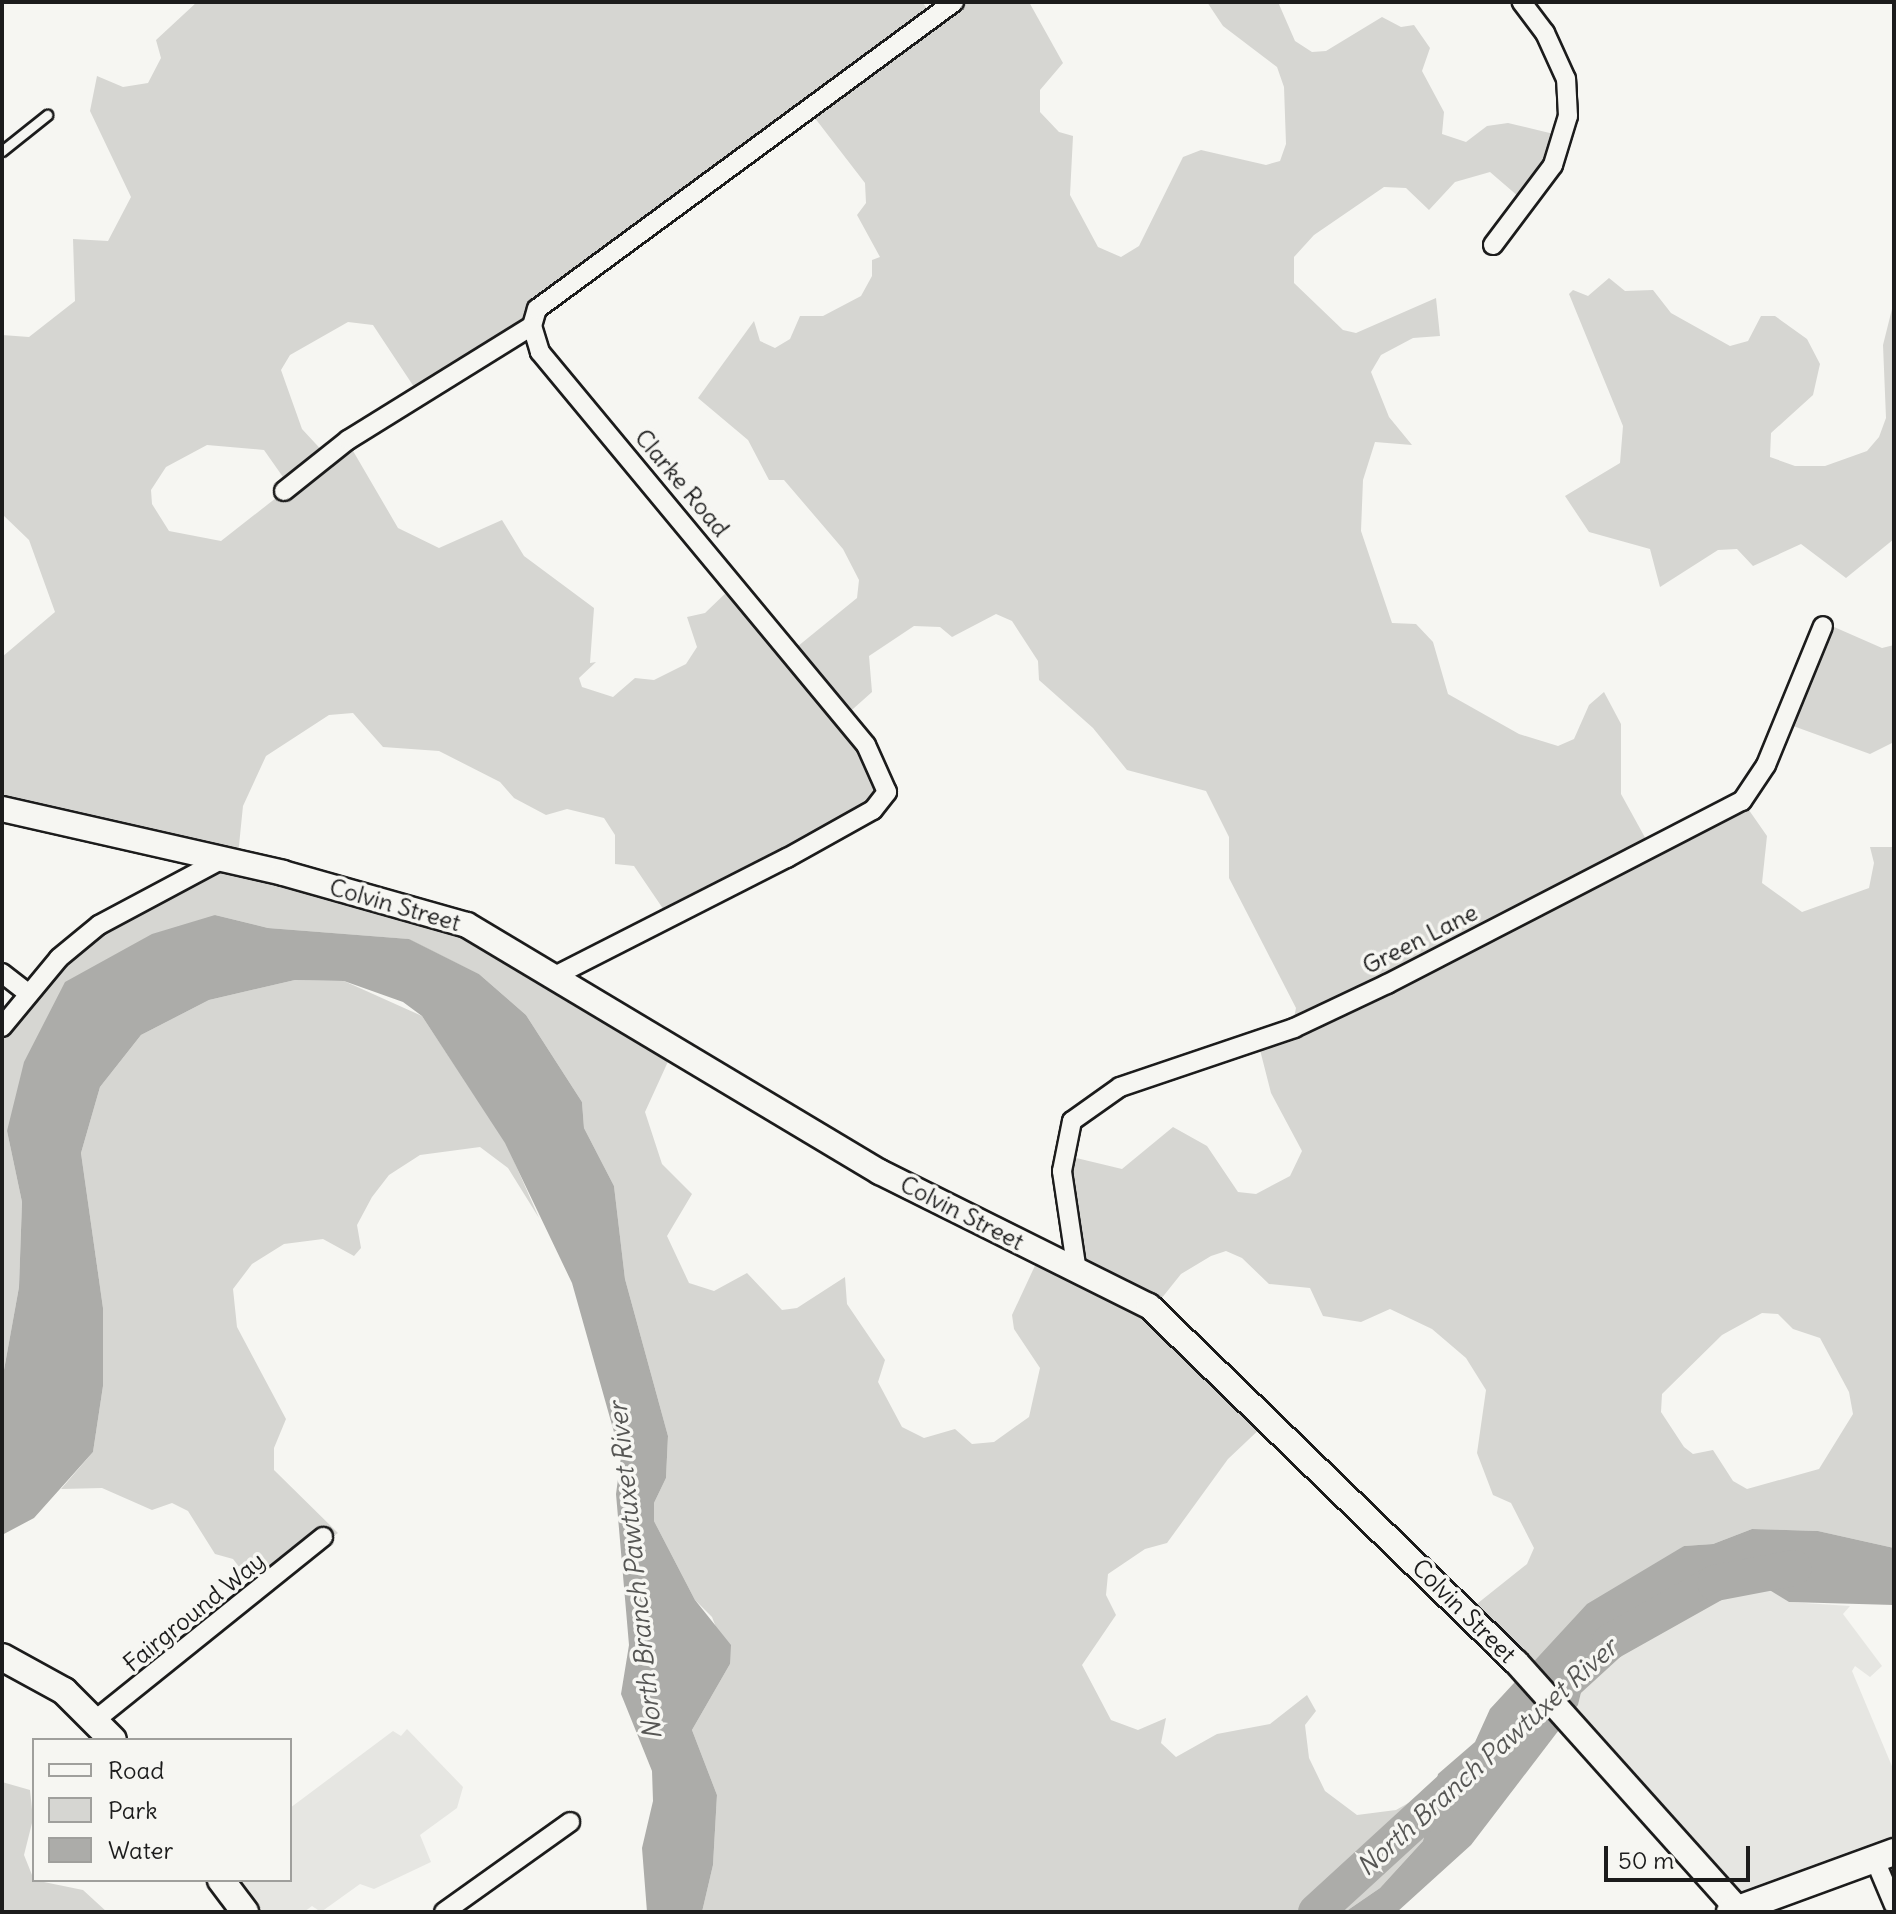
<!DOCTYPE html>
<html>
<head>
<meta charset="utf-8">
<style>
	body { margin:0 }
	#map { position:relative; width:1896px; height:1914px; overflow:hidden; background:#f6f6f2; font-family:Delius,sans-serif }
	div>[style] { position:absolute }
	[style*='--x'] { left:calc(var(--x)*1px); top:calc(var(--y)*1px); width:calc(var(--w)*1px); rotate:calc(var(--a)*1deg) }
	.built>* { inset:0; background:#e6e6e2 }
	.green>* { inset:0; background:#d6d6d2 }
	.water>* { inset:0; background:#acaca9 }
	.river>* { height:36px; margin:-18px; padding:0 18px; transform-origin:18px; border-radius:18px; background:#acaca9 }
	.roads { filter:drop-shadow(2px 0 #1c1c1c) drop-shadow(-2px 0 #1c1c1c) drop-shadow(0 2px #1c1c1c) drop-shadow(0 -2px #1c1c1c) }
	.service>* { height:9px; margin:-4.5px; padding:0 4.5px; transform-origin:4.5px; border-radius:4.5px; background:#f6f6f2 }
	.minor>* { height:18px; margin:-9px; padding:0 9px; transform-origin:9px; border-radius:9px; background:#f6f6f2 }
	.tertiary>* { height:24px; margin:-12px; padding:0 12px; transform-origin:12px; border-radius:12px; background:#f6f6f2 }
	.secondary>* { height:26px; margin:-13px; padding:0 13px; transform-origin:13px; border-radius:13px; background:#f6f6f2 }
	span { translate:-50% -50%; white-space:nowrap; text-align:center; line-height:1.15; -webkit-text-stroke:7px #f6f6f2; paint-order:stroke }
	.street-label { font-size:24px; color:#1c1c1c }
	.water-label { font-size:26px; color:#565654; font-style:italic }
	.frame { position:absolute; inset:0; border:4px solid #1c1c1c; pointer-events:none }
	.legend { position:absolute; left:32px; top:1738px; width:260px; height:144px; box-sizing:border-box; background:#f6f6f2; border:2px solid #9f9f9c; margin:0; padding:10px 14px; list-style:none; font-size:24px; color:#1c1c1c }
	.legend li { display:flex; align-items:center; gap:16px; height:40px }
	.legend b { width:40px; border:2px solid #9f9f9c }
	.scale { position:absolute; left:1604px; top:1846px; width:146px; height:36px; box-sizing:border-box; border:4px solid #1c1c1c; border-top:0; padding-left:10px; font-size:24px; line-height:28px; white-space:nowrap; color:#1c1c1c; -webkit-text-stroke:6px #f6f6f2; paint-order:stroke }
</style>
</head>
<body>
<div id="map">
	<div class="built">
		<div style="clip-path:polygon(1730px 1576px,1750px 1577px,1789px 1602px,1850px 1606px,1843px 1614px,1882px 1666px,1870px 1677px,1855px 1666px,1852px 1671px,1894px 1771px,1894px 1854px,1740px 1909px,1569px 1714px,1578px 1705px,1590px 1655px,1705px 1584px)"></div>
		<div style="clip-path:polygon(407px 1729px,463px 1787px,457px 1808px,420px 1835px,431px 1862px,374px 1889px,360px 1884px,321px 1912px,312px 1906px,304px 1912px,245px 1912px,221px 1880px,290px 1880px,290px 1808px,393px 1731px,401px 1736px)"></div>
	</div>
	<div class="green">
		<div style="clip-path:polygon(evenodd,197px 2px,922px 2px,933px 16px,958px 2px,1029px 2px,1063px 63px,1040px 90px,1040px 112px,1059px 132px,1073px 136px,1070px 195px,1098px 247px,1121px 257px,1139px 246px,1183px 157px,1201px 150px,1266px 165px,1280px 161px,1286px 144px,1284px 87px,1277px 67px,1223px 26px,1207px 2px,1278px 2px,1295px 41px,1312px 52px,1326px 51px,1382px 17px,1401px 27px,1414px 25px,1430px 48px,1422px 71px,1444px 112px,1442px 134px,1466px 142px,1487px 126px,1508px 123px,1562px 136px,1526px 203px,1490px 172px,1455px 182px,1429px 210px,1406px 188px,1384px 187px,1314px 235px,1294px 257px,1294px 283px,1343px 330px,1356px 333px,1436px 298px,1440px 336px,1413px 338px,1381px 355px,1371px 372px,1389px 417px,1412px 445px,1375px 442px,1363px 480px,1361px 531px,1392px 623px,1416px 624px,1433px 642px,1448px 694px,1519px 734px,1558px 746px,1574px 739px,1589px 705px,1604px 692px,1621px 724px,1621px 794px,1648px 843px,1744px 803px,1767px 836px,1762px 883px,1802px 912px,1869px 888px,1874px 863px,1870px 847px,1894px 847px,1894px 1548px,1818px 1531px,1752px 1529px,1713px 1544px,1684px 1546px,1526px 1668px,1468px 1611px,1527px 1564px,1534px 1548px,1511px 1503px,1493px 1495px,1477px 1453px,1486px 1390px,1466px 1358px,1432px 1329px,1390px 1309px,1361px 1322px,1323px 1316px,1310px 1288px,1269px 1284px,1242px 1258px,1226px 1251px,1211px 1256px,1181px 1274px,1153px 1309px,1265px 1424px,1228px 1459px,1167px 1543px,1145px 1549px,1108px 1574px,1106px 1595px,1116px 1615px,1082px 1665px,1111px 1720px,1138px 1730px,1166px 1718px,1161px 1743px,1176px 1757px,1217px 1734px,1270px 1724px,1307px 1695px,1316px 1711px,1305px 1725px,1309px 1758px,1325px 1791px,1357px 1815px,1396px 1810px,1433px 1789px,1423px 1841px,1380px 1888px,1345px 1912px,702px 1912px,713px 1865px,717px 1795px,692px 1730px,730px 1664px,712px 1617px,695px 1600px,654px 1521px,654px 1503px,666px 1478px,668px 1436px,625px 1279px,614px 1186px,584px 1128px,582px 1102px,526px 1015px,479px 974px,408px 939px,268px 928px,215px 915px,7px 1131px,22px 1202px,19px 1287px,2px 1381px,2px 1028px,62px 957px,211px 863px,2px 811px,2px 657px,55px 612px,29px 540px,2px 514px,2px 335px,29px 337px,75px 301px,73px 239px,108px 241px,131px 197px,90px 111px,97px 76px,123px 87px,148px 83px,161px 58px,156px 40px,197px 2px,811px 113px,865px 183px,866px 203px,857px 215px,880px 257px,872px 260px,872px 276px,861px 296px,823px 316px,800px 316px,790px 339px,775px 348px,760px 341px,754px 321px,698px 398px,748px 440px,769px 480px,784px 480px,843px 549px,859px 580px,857px 598px,792px 651px,732px 587px,705px 613px,687px 617px,697px 647px,686px 664px,654px 680px,635px 678px,613px 697px,582px 687px,579px 678px,596px 662px,590px 663px,594px 608px,524px 556px,502px 520px,439px 548px,398px 528px,349px 444px,327px 456px,302px 429px,281px 370px,290px 355px,348px 322px,373px 325px,420px 396px,530px 329px,561px 289px,811px 113px,197px 2px,207px 445px,264px 450px,290px 487px,221px 541px,169px 531px,152px 504px,151px 490px,166px 467px,207px 445px,197px 2px,996px 614px,1012px 621px,1038px 661px,1039px 680px,1093px 728px,1127px 770px,1206px 791px,1229px 837px,1229px 878px,1296px 1008px,1292px 1028px,1259px 1046px,1271px 1093px,1302px 1151px,1290px 1176px,1256px 1194px,1238px 1192px,1207px 1146px,1173px 1127px,1122px 1169px,1068px 1156px,1066px 1264px,1039px 1257px,1012px 1315px,1014px 1329px,1040px 1368px,1029px 1417px,994px 1442px,972px 1444px,955px 1429px,924px 1438px,902px 1427px,878px 1382px,885px 1360px,847px 1304px,845px 1277px,797px 1308px,782px 1310px,747px 1273px,714px 1291px,689px 1283px,667px 1236px,692px 1194px,662px 1164px,645px 1112px,671px 1055px,425px 913px,237px 865px,243px 806px,266px 756px,329px 715px,353px 713px,383px 747px,439px 751px,500px 782px,514px 798px,546px 815px,567px 809px,604px 818px,615px 835px,615px 864px,634px 866px,668px 916px,883px 799px,844px 717px,872px 692px,869px 656px,914px 626px,940px 627px,952px 637px,996px 614px,197px 2px,1762px 1313px,1778px 1314px,1793px 1329px,1820px 1338px,1849px 1392px,1853px 1414px,1819px 1469px,1747px 1489px,1733px 1481px,1713px 1450px,1693px 1454px,1684px 1447px,1661px 1412px,1662px 1394px,1722px 1335px,1762px 1313px)"></div>
		<div style="clip-path:polygon(1609px 278px,1625px 291px,1653px 290px,1671px 313px,1730px 346px,1748px 341px,1761px 316px,1775px 316px,1807px 339px,1820px 364px,1813px 395px,1771px 433px,1770px 457px,1795px 466px,1825px 466px,1867px 451px,1879px 437px,1886px 418px,1883px 345px,1894px 301px,1894px 539px,1846px 578px,1801px 544px,1753px 566px,1737px 549px,1718px 550px,1660px 587px,1650px 549px,1589px 532px,1565px 496px,1620px 463px,1623px 426px,1569px 294px,1573px 290px,1588px 296px)"></div>
		<div style="clip-path:polygon(1825px 623px,1882px 648px,1894px 645px,1894px 742px,1870px 754px,1785px 723px)"></div>
		<div style="clip-path:polygon(295px 980px,344px 981px,422px 1016px,506px 1143px,539px 1218px,508px 1168px,480px 1147px,420px 1155px,389px 1175px,372px 1197px,357px 1225px,361px 1248px,354px 1256px,323px 1239px,284px 1244px,252px 1264px,233px 1289px,237px 1327px,286px 1419px,274px 1448px,274px 1470px,338px 1533px,257px 1590px,233px 1559px,215px 1554px,188px 1511px,172px 1503px,152px 1510px,102px 1488px,61px 1489px,93px 1452px,103px 1386px,103px 1308px,81px 1153px,100px 1087px,141px 1035px,209px 1000px)"></div>
		<div style="clip-path:polygon(2px 1782px,30px 1790px,33px 1819px,24px 1855px,34px 1880px,83px 1890px,107px 1912px,2px 1912px)"></div>
	</div>
	<div class="water">
		<div style="clip-path:polygon(215px 915px,268px 928px,409px 939px,479px 974px,526px 1015px,582px 1102px,584px 1128px,614px 1186px,625px 1279px,668px 1436px,666px 1478px,654px 1503px,654px 1521px,695px 1600px,731px 1645px,730px 1664px,692px 1730px,717px 1795px,713px 1865px,702px 1912px,647px 1912px,642px 1848px,653px 1801px,652px 1771px,621px 1694px,629px 1645px,616px 1494px,621px 1457px,572px 1283px,505px 1143px,422px 1016px,403px 1002px,344px 981px,295px 980px,209px 1000px,141px 1035px,100px 1087px,81px 1153px,103px 1308px,103px 1386px,93px 1452px,34px 1518px,2px 1535px,2px 1381px,19px 1287px,22px 1202px,7px 1131px,24px 1062px,65px 982px,152px 934px)"></div>
		<div style="clip-path:polygon(1752px 1529px,1818px 1531px,1894px 1548px,1894px 1605px,1789px 1602px,1750px 1578px,1705px 1584px,1590px 1655px,1578px 1705px,1471px 1845px,1397px 1912px,1345px 1912px,1380px 1888px,1423px 1841px,1438px 1774px,1475px 1742px,1490px 1709px,1587px 1604px,1684px 1546px,1713px 1544px)"></div>
	</div>
	<div class="river">
		<div style="--x:1551;--y:1696;--w:80;--a:-42.5"></div>
		<div style="--x:1610;--y:1642;--w:120;--a:-29.3"></div>
		<div style="--x:1715;--y:1583;--w:80;--a:-10.8"></div>
		<div style="--x:1316;--y:1912;--w:207;--a:-42.5"></div>
	</div>
	<div class="roads">
		<div class="service">
			<div style="--x:2;--y:151;--w:58;--a:-38.7"></div>
		</div>
		<div class="minor">
			<div style="--x:1493;--y:245;--w:100;--a:-53.1"></div>
			<div style="--x:1553;--y:165;--w:51;--a:-73"></div>
			<div style="--x:1568;--y:116;--w:37;--a:-93"></div>
			<div style="--x:1566;--y:79;--w:51;--a:-114.5"></div>
			<div style="--x:1545;--y:33;--w:39;--a:-127"></div>
			<div style="--x:284;--y:491;--w:82;--a:-38.6"></div>
			<div style="--x:348;--y:440;--w:216;--a:-31.8"></div>
			<div style="--x:2;--y:973;--w:34;--a:38"></div>
			<div style="--x:553;--y:977;--w:263;--a:-27"></div>
			<div style="--x:787;--y:858;--w:98;--a:-29.2"></div>
			<div style="--x:873;--y:810;--w:23;--a:-52"></div>
			<div style="--x:887;--y:792;--w:51;--a:-114.1"></div>
			<div style="--x:866;--y:745;--w:511;--a:-129.68"></div>
			<div style="--x:540;--y:352;--w:27;--a:-107"></div>
			<div style="--x:532;--y:326;--w:18;--a:-74"></div>
			<div style="--x:537;--y:309;--w:518;--a:-36.36"></div>
			<div style="--x:2;--y:1027;--w:89;--a:-50.4"></div>
			<div style="--x:59;--y:958;--w:52;--a:-39.5"></div>
			<div style="--x:99;--y:925;--w:134;--a:-28.1"></div>
			<div style="--x:1076;--y:1265;--w:95;--a:-98.5"></div>
			<div style="--x:1062;--y:1171;--w:51;--a:-78.7"></div>
			<div style="--x:1072;--y:1121;--w:59;--a:-35.3"></div>
			<div style="--x:1120;--y:1087;--w:184;--a:-18.7"></div>
			<div style="--x:1294;--y:1028;--w:103;--a:-25.3"></div>
			<div style="--x:1387;--y:984;--w:399;--a:-27.3"></div>
			<div style="--x:1742;--y:801;--w:43;--a:-56.3"></div>
			<div style="--x:1766;--y:765;--w:150;--a:-67.7"></div>
			<div style="--x:94;--y:1721;--w:294;--a:-38.8"></div>
			<div style="--x:1875;--y:1860;--w:49;--a:67.1"></div>
			<div style="--x:444;--y:1912;--w:155;--a:-35.5"></div>
		</div>
		<div class="tertiary">
			<div style="--x:2;--y:809;--w:288;--a:12.8"></div>
			<div style="--x:283;--y:873;--w:191;--a:15.8"></div>
			<div style="--x:467;--y:925;--w:481;--a:30.9"></div>
			<div style="--x:880;--y:1172;--w:301;--a:26.5"></div>
			<div style="--x:1149;--y:1306;--w:511;--a:44.13"></div>
			<div style="--x:1516;--y:1662;--w:332;--a:48.1"></div>
		</div>
		<div class="secondary">
			<div style="--x:2;--y:1657;--w:71;--a:28.7"></div>
			<div style="--x:64;--y:1691;--w:69;--a:45"></div>
			<div style="--x:221;--y:1880;--w:40;--a:53"></div>
			<div style="--x:1730;--y:1912;--w:175;--a:-20.1"></div>
		</div>
	</div>
	<div class="street-label">
		<span style="left:682px;top:483px;rotate:50deg">Clarke Road</span>
		<span style="left:395px;top:905px;rotate:16deg">Colvin Street</span>
		<span style="left:1420px;top:939px;rotate:-27deg">Green Lane</span>
		<span style="left:962px;top:1213px;rotate:27deg">Colvin Street</span>
		<span style="left:1464px;top:1611px;rotate:45deg">Colvin Street</span>
		<span style="left:194px;top:1612px;rotate:-39deg">Fairground Way</span>
	</div>
	<div class="water-label">
		<span style="left:635px;top:1571px;rotate:-96deg">North Branch Pawtuxet River</span>
		<span style="left:1487px;top:1757px;rotate:-42deg">North Branch Pawtuxet River</span>
	</div>
	<div class="frame"></div>
	<ul class="legend">
	<li><b style="height:10px;background:#f6f6f2"></b>Road</li>
	<li><b style="height:22px;background:#d6d6d2"></b>Park</li>
	<li><b style="height:22px;background:#acaca9"></b>Water</li>
	</ul>
	<div class="scale">50 m</div>
</div>
</body>
</html>
